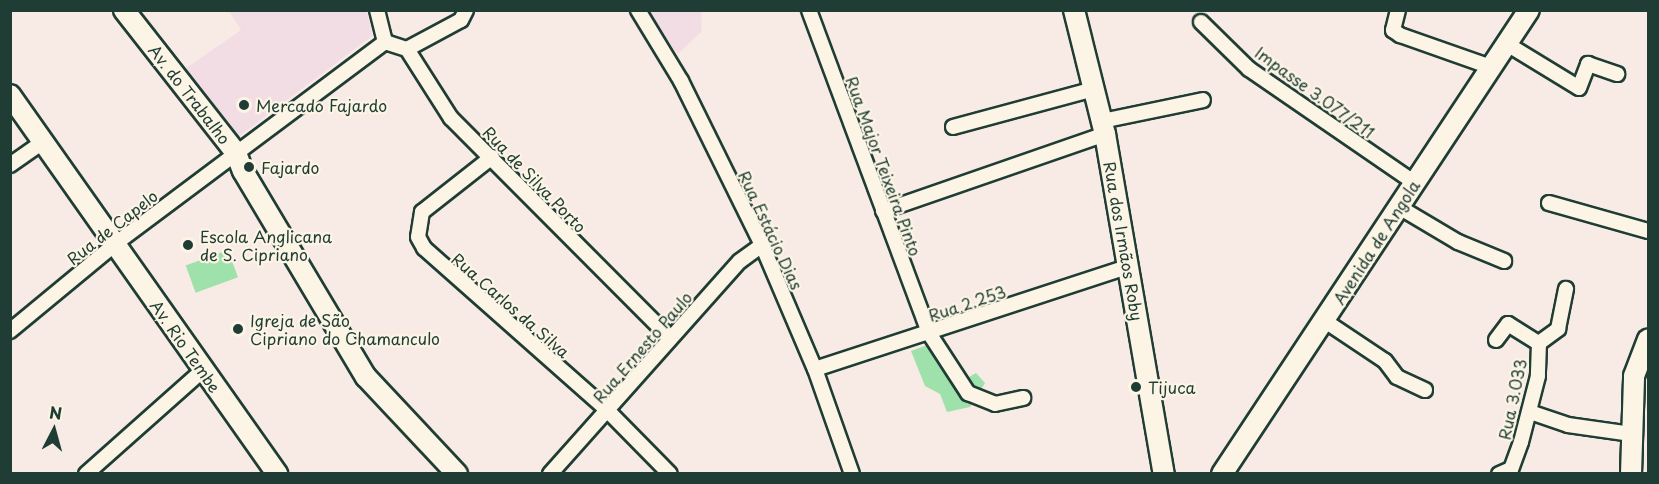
<!DOCTYPE html>
<html>
<head>
<meta charset="utf-8">
<style>
	body { margin:0 }
	#map { position:relative; width:1659px; height:484px; overflow:hidden; background:#f8eae5; font-family:"Playpen Sans",sans-serif }
	div>[style] { position:absolute }
	[style*='--x'] { left:calc(var(--x)*1px); top:calc(var(--y)*1px); width:calc(var(--w)*1px); rotate:calc(var(--a)*1deg) }
	.built>* { inset:0; background:#f3dde5 }
	.green>* { inset:0; background:#9ee1ab; transform-origin:0 0 }
	.roads { filter:drop-shadow(2px 0 #1f3d34) drop-shadow(-2px 0 #1f3d34) drop-shadow(0 2px #1f3d34) drop-shadow(0 -2px #1f3d34) }
	.street>* { height:14px; margin:-7px; padding:0 7px; transform-origin:7px; border-radius:7px; background:#fcf5e5 }
	.secondary>* { height:20px; margin:-10px; padding:0 10px; transform-origin:10px; border-radius:10px; background:#fcf5e5 }
	.dots>* { width:16px; height:16px; translate:-50% -50%; box-sizing:border-box; border:3px solid #fcf5e5; border-radius:50% }
	span { translate:-50% -50%; white-space:nowrap; text-align:center; line-height:1.15; -webkit-text-stroke:4.5px #fcf5e5; paint-order:stroke }
	.street-label { font-size:16px; color:#1f3d34 }
	.poi-label { font-size:16px; color:#1f3d34 }
	.left { translate:0 -50%; text-align:left }
	.frame { position:absolute; inset:0; border:12px solid #1f3d34; pointer-events:none }
	.north { position:absolute; left:24px; top:400px; width:60px; height:60px; -webkit-text-stroke:4px #fcf5e5; paint-order:stroke; rotate:6deg; font-size:16px; font-weight:700; line-height:24px; text-align:center; color:#1f3d34 }
	.north::after { content:''; display:block; margin:auto; width:21px; height:27px; background:#1f3d34; clip-path:polygon(50% 0,100% 100%,50% 72%,0 100%) }
</style>
</head>
<body>
<div id="map">
	<div class="built">
		<div style="clip-path:polygon(229px 11px,367px 11px,372px 36px,234px 140px,182px 71px,241px 30px)"></div>
		<div style="clip-path:polygon(645px 11px,702px 11px,701px 32px,678px 54px)"></div>
	</div>
	<div class="green">
		<div style="left:228px;top:250px;width:29px;height:45px;rotate:70deg"></div>
		<div style="clip-path:polygon(930px 344px,957px 384px,976px 373px,985px 383px,970px 407px,947px 412px,940px 394px,925px 386px,911px 351px)"></div>
	</div>
	<div class="roads">
		<div class="street">
			<div style="--x:377;--y:10;--w:33;--a:76"></div>
			<div style="--x:638;--y:10;--w:83;--a:58.8"></div>
			<div style="--x:681;--y:81;--w:183;--a:63.7"></div>
			<div style="--x:762;--y:245;--w:135;--a:66.9"></div>
			<div style="--x:815;--y:369;--w:111;--a:70.6"></div>
			<div style="--x:809;--y:10;--w:345;--a:69.6"></div>
			<div style="--x:929;--y:333;--w:72;--a:57"></div>
			<div style="--x:968;--y:393;--w:29;--a:22"></div>
			<div style="--x:995;--y:404;--w:29;--a:-12"></div>
			<div style="--x:1398;--y:10;--w:21;--a:104"></div>
			<div style="--x:1393;--y:30;--w:9;--a:36"></div>
			<div style="--x:1400;--y:35;--w:96;--a:19.4"></div>
			<div style="--x:1201;--y:22;--w:67;--a:44.4"></div>
			<div style="--x:1249;--y:69;--w:201;--a:34.5"></div>
			<div style="--x:385;--y:42;--w:23;--a:18"></div>
			<div style="--x:407;--y:49;--w:82;--a:57.5"></div>
			<div style="--x:451;--y:118;--w:310;--a:45.1"></div>
			<div style="--x:1507;--y:44;--w:84;--a:31.4"></div>
			<div style="--x:1579;--y:88;--w:26;--a:-69"></div>
			<div style="--x:1588;--y:64;--w:31;--a:19"></div>
			<div style="--x:407;--y:49;--w:61;--a:-28.2"></div>
			<div style="--x:461;--y:20;--w:11;--a:-63"></div>
			<div style="--x:1102;--y:121;--w:103;--a:-11.7"></div>
			<div style="--x:953;--y:127;--w:146;--a:-15.1"></div>
			<div style="--x:492;--y:157;--w:89;--a:141.8"></div>
			<div style="--x:422;--y:212;--w:25;--a:99"></div>
			<div style="--x:418;--y:237;--w:13;--a:61"></div>
			<div style="--x:424;--y:248;--w:246;--a:41.5"></div>
			<div style="--x:608;--y:411;--w:88;--a:45.5"></div>
			<div style="--x:10;--y:165;--w:40;--a:-34.9"></div>
			<div style="--x:1549;--y:203;--w:103;--a:15.8"></div>
			<div style="--x:1399;--y:207;--w:69;--a:30.7"></div>
			<div style="--x:1458;--y:242;--w:50;--a:22.4"></div>
			<div style="--x:883;--y:211;--w:235;--a:-19.1"></div>
			<div style="--x:1325;--y:321;--w:72;--a:33.7"></div>
			<div style="--x:1385;--y:361;--w:20;--a:53"></div>
			<div style="--x:1397;--y:377;--w:31;--a:25"></div>
			<div style="--x:10;--y:331;--w:136;--a:-39.6"></div>
			<div style="--x:115;--y:244;--w:337;--a:-36.8"></div>
			<div style="--x:1496;--y:340;--w:20;--a:-53"></div>
			<div style="--x:1508;--y:324;--w:36;--a:32"></div>
			<div style="--x:1539;--y:343;--w:33;--a:92"></div>
			<div style="--x:1538;--y:376;--w:68;--a:104.4"></div>
			<div style="--x:1521;--y:442;--w:29;--a:110"></div>
			<div style="--x:1511;--y:469;--w:13;--a:157"></div>
			<div style="--x:1539;--y:343;--w:24;--a:-36"></div>
			<div style="--x:1558;--y:329;--w:41;--a:-78.7"></div>
			<div style="--x:815;--y:369;--w:331;--a:-18.1"></div>
			<div style="--x:1530;--y:412;--w:40;--a:18.9"></div>
			<div style="--x:1568;--y:425;--w:64;--a:8.1"></div>
			<div style="--x:86;--y:474;--w:155;--a:-41.6"></div>
			<div style="--x:550;--y:474;--w:285;--a:-48.3"></div>
			<div style="--x:740;--y:261;--w:27;--a:-36"></div>
		</div>
		<div class="secondary">
			<div style="--x:124;--y:10;--w:182;--a:51.9"></div>
			<div style="--x:236;--y:153;--w:19;--a:69"></div>
			<div style="--x:243;--y:171;--w:240;--a:59.2"></div>
			<div style="--x:366;--y:377;--w:133;--a:46.8"></div>
			<div style="--x:1074;--y:10;--w:128;--a:76"></div>
			<div style="--x:1105;--y:134;--w:345;--a:80.2"></div>
			<div style="--x:10;--y:95;--w:464;--a:54.8"></div>
			<div style="--x:1222;--y:474;--w:556;--a:-56.51"></div>
			<div style="--x:1631;--y:474;--w:98;--a:-88.2"></div>
			<div style="--x:1634;--y:376;--w:39;--a:-69"></div>
		</div>
	</div>
	<div class="dots">
		<div style="left:244px;top:105px;background:#1f3d34"></div>
		<div style="left:249px;top:167px;background:#1f3d34"></div>
		<div style="left:188px;top:245px;background:#1f3d34"></div>
		<div style="left:238px;top:329px;background:#1f3d34"></div>
		<div style="left:1136px;top:387px;background:#1f3d34"></div>
	</div>
	<div class="street-label">
		<span style="left:1315px;top:92px;rotate:36deg">Impasse 3.077/211</span>
		<span style="left:190px;top:94px;rotate:52deg">Av. do Trabalho</span>
		<span style="left:884px;top:166px;rotate:70deg">Rua Major Teixeira Pinto</span>
		<span style="left:535px;top:179px;rotate:46deg">Rua de Silva Porto</span>
		<span style="left:112px;top:227px;rotate:-38deg">Rua de Capelo</span>
		<span style="left:771px;top:230px;rotate:65deg">Rua Estácio Dias</span>
		<span style="left:1124px;top:241px;rotate:80deg">Rua dos Irmãos Roby</span>
		<span style="left:1376px;top:242px;rotate:-57deg">Avenida de Angola</span>
		<span style="left:967px;top:303px;rotate:-18deg">Rua 2.253</span>
		<span style="left:511px;top:305px;rotate:41deg">Rua Carlos da Silva</span>
		<span style="left:186px;top:346px;rotate:55deg">Av. Rio Tembe</span>
		<span style="left:642px;top:347px;rotate:-49deg">Rua Ernesto Paulo</span>
		<span style="left:1512px;top:399px;rotate:-78deg">Rua 3.033</span>
	</div>
	<div class="poi-label">
		<span class="left" style="left:256px;top:105px">Mercado Fajardo</span>
		<span class="left" style="left:261px;top:167px">Fajardo</span>
		<span class="left" style="left:200px;top:245px">Escola Anglicana<br>de S. Cipriano</span>
		<span class="left" style="left:250px;top:329px">Igreja de São<br>Cipriano do Chamanculo</span>
		<span class="left" style="left:1148px;top:387px">Tijuca</span>
	</div>
	<div class="frame"></div>
	<div class="north">N</div>
</div>
</body>
</html>
